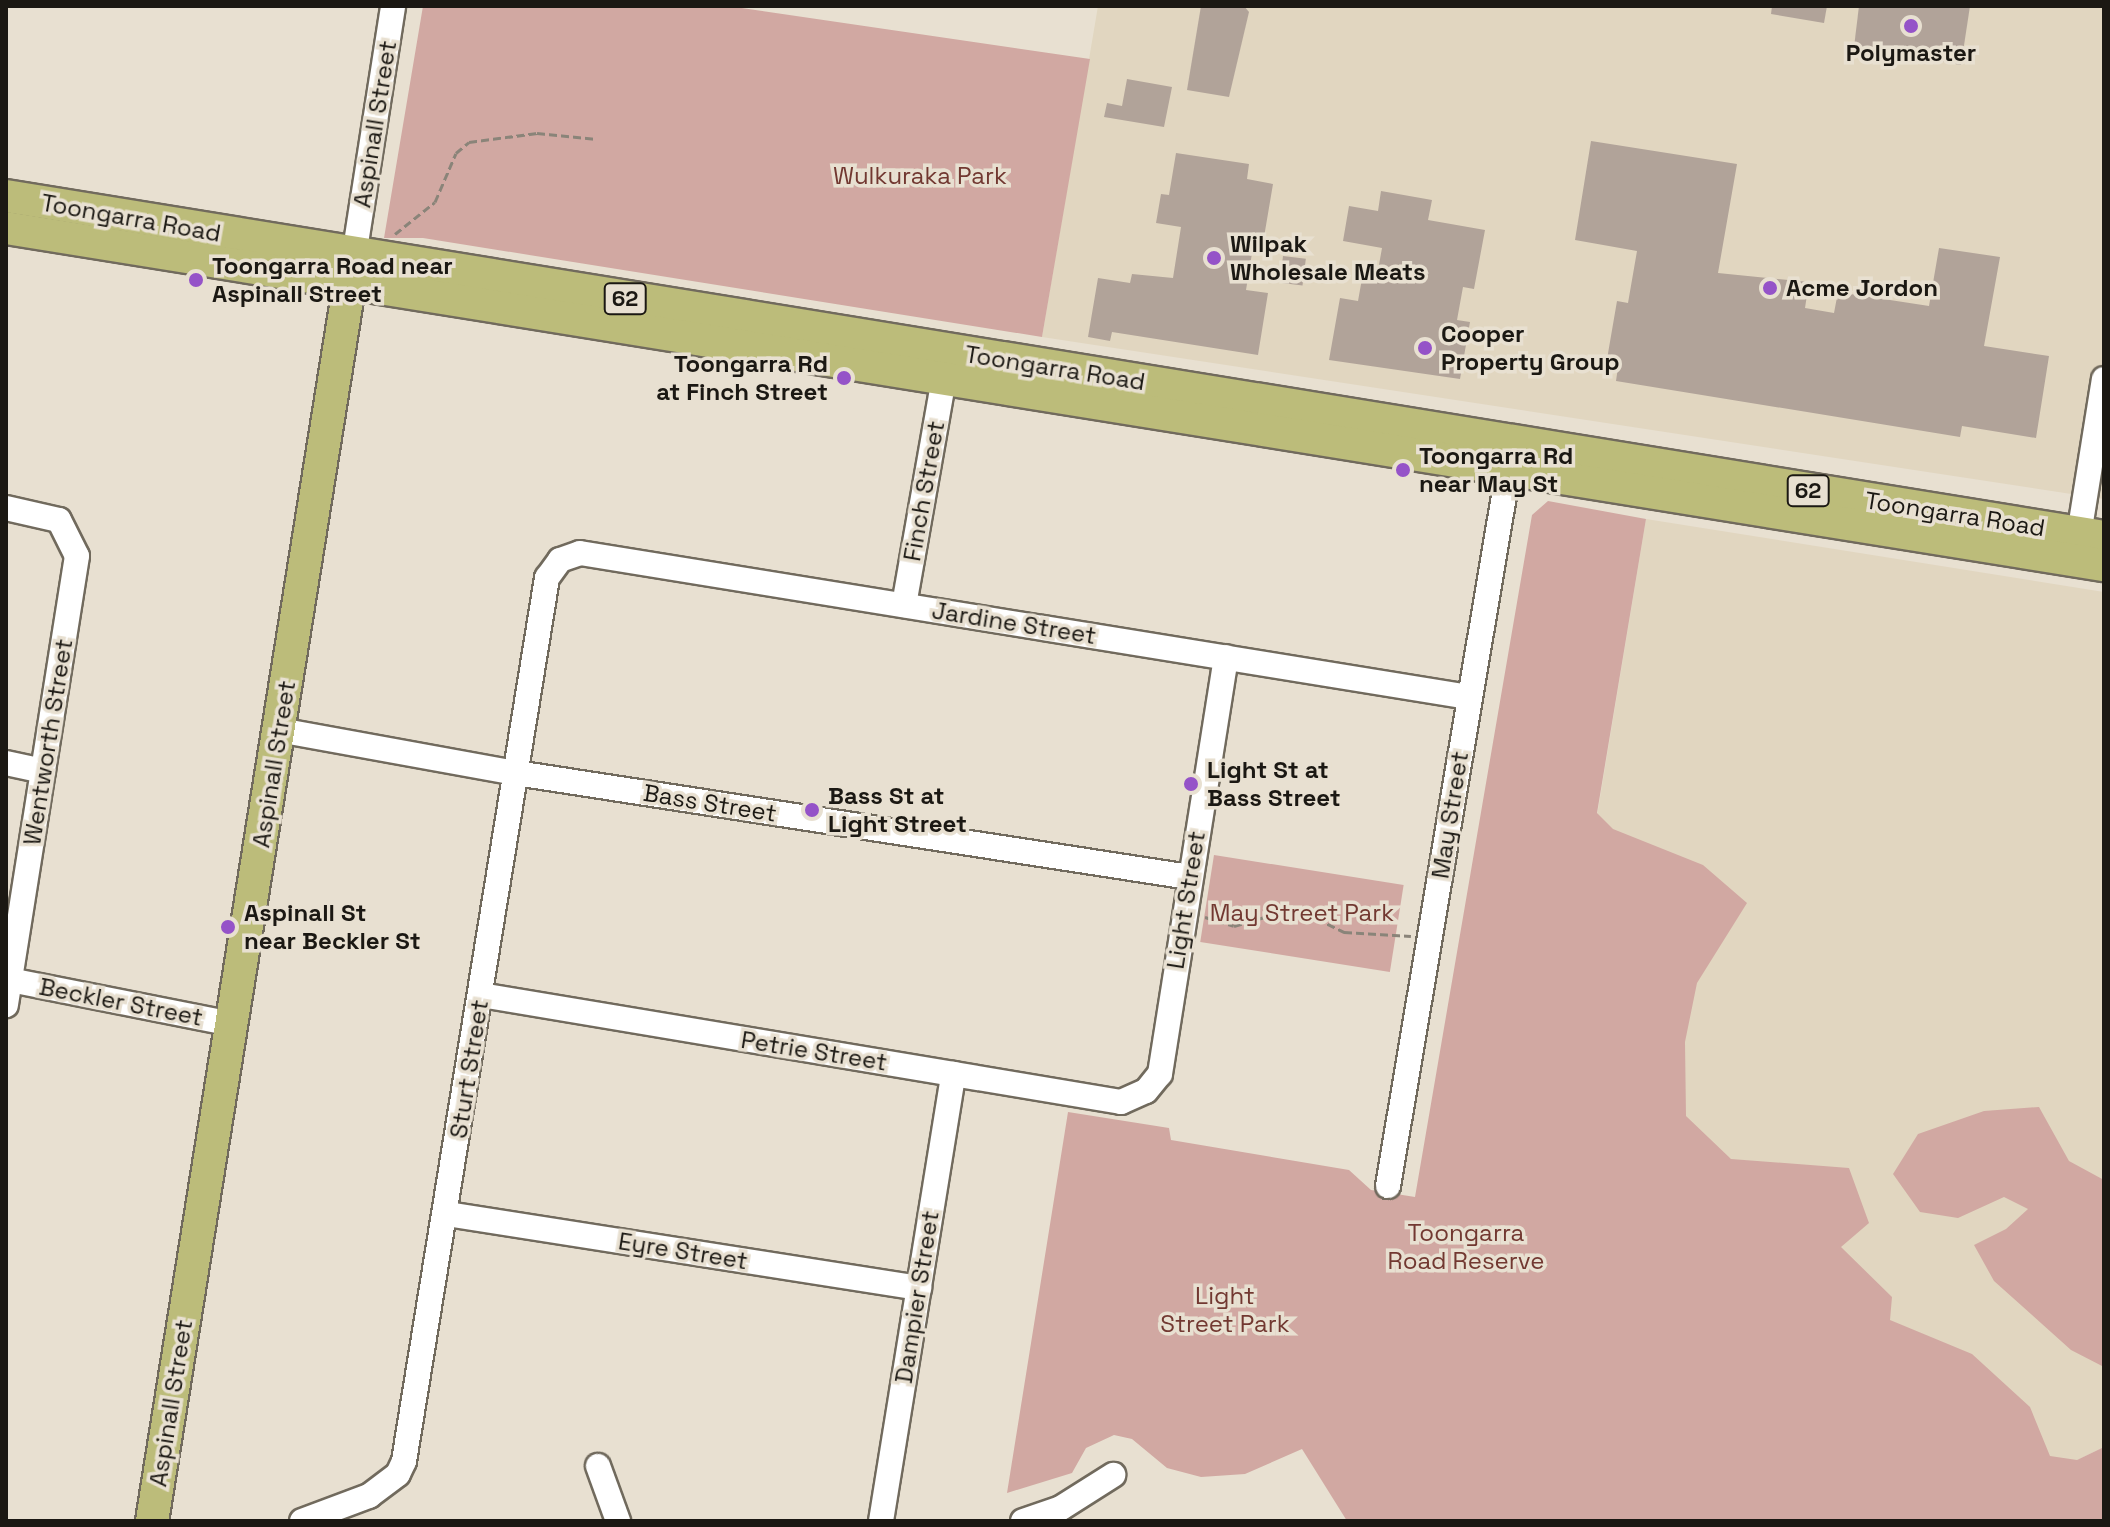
<!DOCTYPE html>
<html>
<head>
<meta charset="utf-8">
<style>
	body { margin:0 }
	#map { position:relative; width:2110px; height:1527px; overflow:hidden; background:#e8e0d1; font-family:"Space Grotesk",sans-serif }
	div>[style] { position:absolute }
	[style*='--x'] { left:calc(var(--x)*1px); top:calc(var(--y)*1px); width:calc(var(--w)*1px); rotate:calc(var(--a)*1deg) }
	.built>* { inset:0; background:#e1d6c0 }
	.green>* { inset:0; background:#d1a8a2; transform-origin:0 0 }
	.building>* { inset:0; background:#b1a399; transform-origin:0 0 }
	.path>* { height:3px; margin-top:-1.5px; transform-origin:0; background:repeating-linear-gradient(90deg,#8a8479 0 8px,transparent 0 12px) }
	.roads { filter:drop-shadow(2px 0 #716a5d) drop-shadow(-2px 0 #716a5d) drop-shadow(0 2px #716a5d) drop-shadow(0 -2px #716a5d) }
	.minor>* { height:24px; margin:-12px; padding:0 12px; transform-origin:12px; border-radius:12px; background:#fff }
	.major>* { height:32px; margin:-16px; padding:0 16px; transform-origin:16px; border-radius:16px; background:#bcbc7a }
	.dots>* { width:22px; height:22px; translate:-50% -50%; box-sizing:border-box; border:4px solid #e8e0d1; border-radius:50% }
	span { translate:-50% -50%; white-space:nowrap; text-align:center; line-height:1.15; -webkit-text-stroke:7px #e8e0d1; paint-order:stroke }
	.shield-label span { padding:2px 6px; background:#e8e0d1; border:2px solid; border-radius:6px; -webkit-text-stroke-width:0 }
	.shield-label { font-size:22px; color:#1b1813; font-weight:700 }
	.poi-label { font-size:24px; color:#1b1813; font-weight:700 }
	.left { translate:0 -50%; text-align:left }
	.right { translate:-100% -50%; text-align:right }
	.street-label { font-size:24px; color:#1b1813 }
	.park-label { font-size:24px; color:#723831 }
	.frame { position:absolute; inset:0; border:8px solid #1b1813; pointer-events:none }
</style>
</head>
<body>
<div id="map">
	<div class="built">
		<div style="clip-path:polygon(1098px 6px,2104px 6px,2104px 499px,1042px 337px)"></div>
		<div style="clip-path:polygon(1646px 519px,2104px 592px,2104px 1447px,2057px 1470px,1516px 1306px)"></div>
	</div>
	<div class="green">
		<div style="clip-path:polygon(423px 6px,728px 6px,1090px 59px,1042px 337px,423px 238px,384px 238px)"></div>
		<div style="clip-path:polygon(1548px 501px,1646px 519px,1597px 813px,1613px 829px,1703px 865px,1747px 903px,1697px 983px,1685px 1042px,1686px 1116px,1731px 1159px,1849px 1168px,1869px 1223px,1841px 1247px,1892px 1297px,1890px 1320px,1972px 1354px,2030px 1407px,2050px 1456px,2077px 1460px,2104px 1447px,2104px 1521px,1347px 1521px,1302px 1449px,1245px 1474px,1201px 1477px,1167px 1468px,1132px 1439px,1114px 1435px,1086px 1448px,1072px 1473px,1007px 1493px,1068px 1112px,1169px 1128px,1171px 1140px,1349px 1170px,1371px 1190px,1415px 1197px,1532px 515px)"></div>
		<div style="left:1214px;top:855px;width:192px;height:88px;rotate:9deg"></div>
		<div style="clip-path:polygon(2039px 1107px,2069px 1161px,2104px 1180px,2104px 1367px,2071px 1350px,1994px 1281px,1974px 1245px,2006px 1229px,2028px 1209px,2004px 1197px,1958px 1218px,1920px 1212px,1893px 1174px,1918px 1134px,1984px 1111px)"></div>
	</div>
	<div class="building">
		<div style="clip-path:polygon(1201px 6px,1244px 6px,1249px 12px,1229px 97px,1187px 90px)"></div>
		<div style="clip-path:polygon(1772px 6px,1827px 6px,1824px 23px,1771px 14px)"></div>
		<div style="clip-path:polygon(1859px 6px,1970px 6px,1961px 65px,1854px 47px)"></div>
		<div style="clip-path:polygon(1127px 79px,1172px 87px,1164px 127px,1104px 117px,1107px 103px,1122px 106px)"></div>
		<div style="clip-path:polygon(1591px 141px,1737px 164px,1718px 273px,1809px 282px,1805px 308px,1834px 313px,1838px 292px,1929px 306px,1939px 248px,2000px 257px,1984px 346px,2049px 356px,2036px 438px,1962px 426px,1960px 437px,1616px 381px,1618px 367px,1606px 365px,1617px 301px,1628px 303px,1637px 251px,1575px 240px)"></div>
		<div style="clip-path:polygon(1176px 153px,1249px 164px,1247px 179px,1273px 184px,1263px 243px,1254px 241px,1246px 290px,1268px 293px,1258px 355px,1112px 332px,1110px 341px,1088px 337px,1098px 278px,1130px 283px,1132px 274px,1173px 278px,1181px 227px,1156px 223px,1161px 194px,1169px 195px)"></div>
		<div style="clip-path:polygon(1381px 191px,1432px 200px,1428px 220px,1485px 230px,1474px 289px,1463px 287px,1457px 320px,1470px 322px,1460px 379px,1329px 360px,1340px 298px,1358px 301px,1363px 273px,1377px 276px,1382px 248px,1343px 241px,1349px 206px,1378px 211px)"></div>
		<div style="left:1283px;top:256px;width:23px;height:27px;rotate:7deg"></div>
	</div>
	<div class="path">
		<div style="--x:395;--y:234;--w:51;--a:-38.7"></div>
		<div style="--x:435;--y:202;--w:53;--a:-66.8"></div>
		<div style="--x:456;--y:153;--w:17;--a:-40"></div>
		<div style="--x:469;--y:142;--w:69;--a:-7.5"></div>
		<div style="--x:537;--y:133;--w:60;--a:5.7"></div>
		<div style="--x:1205;--y:917;--w:30;--a:17"></div>
		<div style="--x:1234;--y:926;--w:64;--a:-16.4"></div>
		<div style="--x:1295;--y:908;--w:55;--a:26.1"></div>
		<div style="--x:1344;--y:932;--w:67;--a:3.4"></div>
	</div>
	<div class="roads">
		<div class="minor">
			<div style="--x:354;--y:256;--w:253;--a:-81.1"></div>
			<div style="--x:6;--y:508;--w:54;--a:12.8"></div>
			<div style="--x:59;--y:520;--w:40;--a:63.4"></div>
			<div style="--x:77;--y:556;--w:455;--a:99"></div>
			<div style="--x:2077;--y:547;--w:170;--a:-80.9"></div>
			<div style="--x:904;--y:605;--w:230;--a:-80"></div>
			<div style="--x:279;--y:730;--w:241;--a:10.3"></div>
			<div style="--x:516;--y:773;--w:681;--a:8.78"></div>
			<div style="--x:6;--y:763;--w:38;--a:12"></div>
			<div style="--x:10;--y:980;--w:226;--a:11.2"></div>
			<div style="--x:481;--y:995;--w:649;--a:9.49"></div>
			<div style="--x:1121;--y:1102;--w:27;--a:-24"></div>
			<div style="--x:1146;--y:1091;--w:22;--a:-51"></div>
			<div style="--x:1160;--y:1074;--w:422;--a:-81"></div>
			<div style="--x:1388;--y:1186;--w:742;--a:-80.46"></div>
			<div style="--x:447;--y:1214;--w:478;--a:8.9"></div>
			<div style="--x:598;--y:1466;--w:59;--a:70"></div>
			<div style="--x:302;--y:1521;--w:72;--a:-20.5"></div>
			<div style="--x:369;--y:1496;--w:36;--a:-37"></div>
			<div style="--x:398;--y:1474;--w:14;--a:-65"></div>
			<div style="--x:404;--y:1461;--w:895;--a:-80.8"></div>
			<div style="--x:547;--y:578;--w:22;--a:-54"></div>
			<div style="--x:560;--y:560;--w:21;--a:-19"></div>
			<div style="--x:580;--y:553;--w:901;--a:9.2"></div>
			<div style="--x:881;--y:1521;--w:453;--a:-80.8"></div>
			<div style="--x:1023;--y:1521;--w:40;--a:-18.9"></div>
			<div style="--x:1061;--y:1508;--w:62;--a:-32.4"></div>
		</div>
		<div class="major">
			<div style="--x:6;--y:196;--w:2126;--a:9.23"></div>
			<div style="--x:6;--y:228;--w:2125;--a:9.13"></div>
			<div style="--x:152;--y:1521;--w:1269;--a:-80.93"></div>
		</div>
	</div>
	<div class="dots">
		<div style="left:1911px;top:26px;background:#9553c8"></div>
		<div style="left:1214px;top:258px;background:#9553c8"></div>
		<div style="left:196px;top:280px;background:#9553c8"></div>
		<div style="left:1770px;top:288px;background:#9553c8"></div>
		<div style="left:1425px;top:348px;background:#9553c8"></div>
		<div style="left:844px;top:378px;background:#9553c8"></div>
		<div style="left:1403px;top:470px;background:#9553c8"></div>
		<div style="left:1191px;top:784px;background:#9553c8"></div>
		<div style="left:812px;top:810px;background:#9553c8"></div>
		<div style="left:228px;top:927px;background:#9553c8"></div>
	</div>
	<div class="shield-label">
		<span style="left:625px;top:299px">62</span>
		<span style="left:1808px;top:491px">62</span>
	</div>
	<div class="poi-label">
		<span style="left:1911px;top:53px">Polymaster</span>
		<span class="left" style="left:1230px;top:258px">Wilpak<br>Wholesale Meats</span>
		<span class="left" style="left:212px;top:280px">Toongarra Road near<br>Aspinall Street</span>
		<span class="left" style="left:1786px;top:288px">Acme Jordon</span>
		<span class="left" style="left:1441px;top:348px">Cooper<br>Property Group</span>
		<span class="right" style="left:828px;top:378px">Toongarra Rd<br>at Finch Street</span>
		<span class="left" style="left:1419px;top:470px">Toongarra Rd<br>near May St</span>
		<span class="left" style="left:1207px;top:784px">Light St at<br>Bass Street</span>
		<span class="left" style="left:828px;top:810px">Bass St at<br>Light Street</span>
		<span class="left" style="left:244px;top:927px">Aspinall St<br>near Beckler St</span>
	</div>
	<div class="street-label">
		<span style="left:375px;top:124px;rotate:-81deg">Aspinall Street</span>
		<span style="left:131px;top:218px;rotate:10deg">Toongarra Road</span>
		<span style="left:1055px;top:368px;rotate:9deg">Toongarra Road</span>
		<span style="left:924px;top:491px;rotate:-80deg">Finch Street</span>
		<span style="left:1955px;top:514px;rotate:9deg">Toongarra Road</span>
		<span style="left:1014px;top:623px;rotate:9deg">Jardine Street</span>
		<span style="left:48px;top:742px;rotate:-81deg">Wentworth Street</span>
		<span style="left:274px;top:764px;rotate:-81deg">Aspinall Street</span>
		<span style="left:710px;top:803px;rotate:9deg">Bass Street</span>
		<span style="left:1450px;top:815px;rotate:-81deg">May Street</span>
		<span style="left:1186px;top:900px;rotate:-81deg">Light Street</span>
		<span style="left:121px;top:1002px;rotate:11deg">Beckler Street</span>
		<span style="left:814px;top:1051px;rotate:9deg">Petrie Street</span>
		<span style="left:469px;top:1069px;rotate:-81deg">Sturt Street</span>
		<span style="left:683px;top:1251px;rotate:9deg">Eyre Street</span>
		<span style="left:917px;top:1297px;rotate:-81deg">Dampier Street</span>
		<span style="left:171px;top:1403px;rotate:-81deg">Aspinall Street</span>
	</div>
	<div class="park-label">
		<span style="left:920px;top:176px">Wulkuraka Park</span>
		<span style="left:1302px;top:913px">May Street Park</span>
		<span style="left:1466px;top:1247px">Toongarra<br>Road Reserve</span>
		<span style="left:1225px;top:1310px">Light<br>Street Park</span>
	</div>
	<div class="frame"></div>
</div>
</body>
</html>
